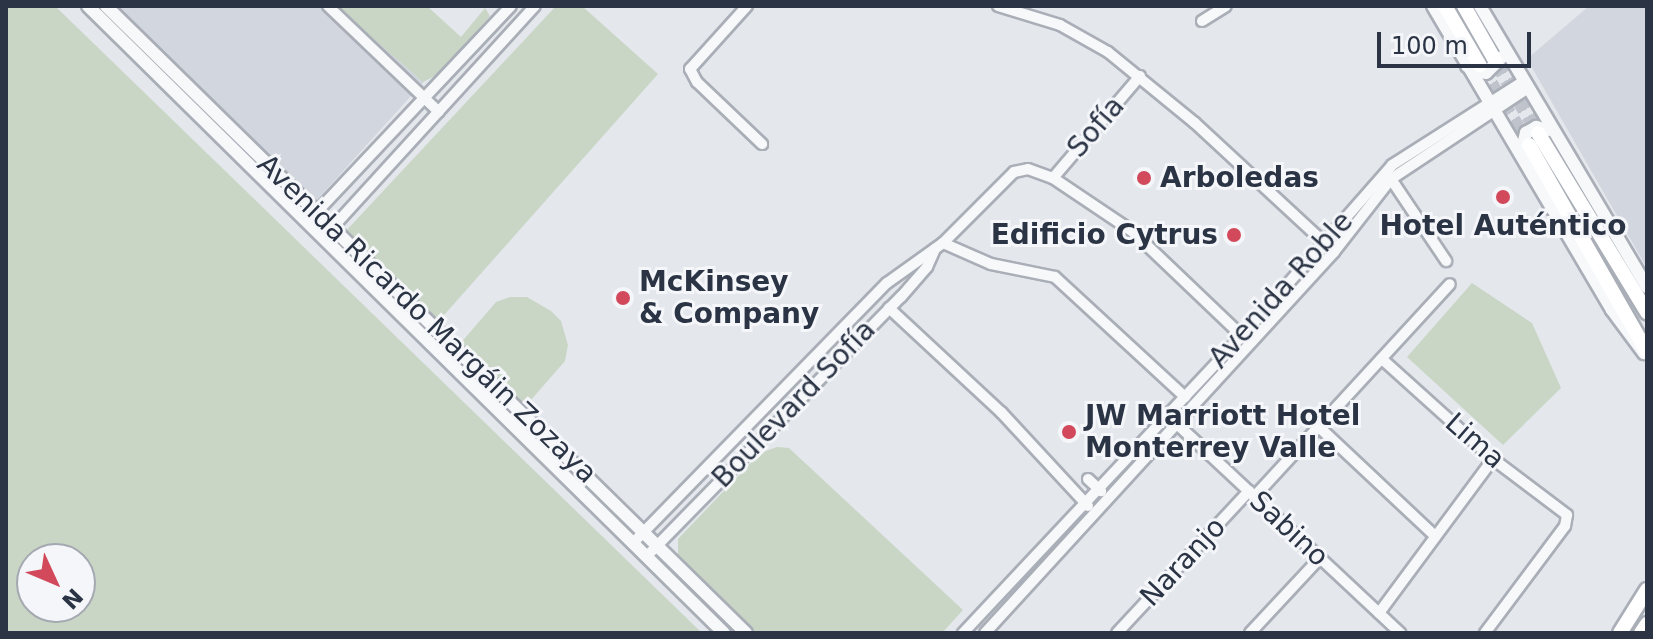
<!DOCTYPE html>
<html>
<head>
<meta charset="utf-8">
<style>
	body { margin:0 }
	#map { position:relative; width:1653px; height:639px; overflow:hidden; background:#e4e7ec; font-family:"DejaVu Sans",sans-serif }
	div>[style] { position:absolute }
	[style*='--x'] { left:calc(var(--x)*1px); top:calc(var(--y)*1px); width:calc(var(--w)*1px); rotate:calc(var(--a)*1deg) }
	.built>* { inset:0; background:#d2d6de }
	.green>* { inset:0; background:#c9d6c5 }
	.secondary-tunnel>* { height:14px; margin-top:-7px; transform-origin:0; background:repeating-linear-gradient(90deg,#bfc3cb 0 14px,transparent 0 21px) }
	.roads { filter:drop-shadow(2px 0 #a9aeb7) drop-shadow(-2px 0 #a9aeb7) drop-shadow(0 2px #a9aeb7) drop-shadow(0 -2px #a9aeb7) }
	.minor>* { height:10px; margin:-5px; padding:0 5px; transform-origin:5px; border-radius:5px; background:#f7f8fa }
	.tertiary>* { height:12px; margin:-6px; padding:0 6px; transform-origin:6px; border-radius:6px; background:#f7f8fa }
	.secondary>* { height:14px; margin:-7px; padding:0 7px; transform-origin:7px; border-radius:7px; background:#fff }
	.dots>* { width:22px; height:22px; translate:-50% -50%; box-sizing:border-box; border:4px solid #f4f6f9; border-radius:50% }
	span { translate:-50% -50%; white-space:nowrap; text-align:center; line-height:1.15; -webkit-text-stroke:6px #f4f6f9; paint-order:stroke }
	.street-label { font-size:28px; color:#2b3445 }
	.poi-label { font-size:28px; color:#2b3445; font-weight:700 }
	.left { translate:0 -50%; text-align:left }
	.right { translate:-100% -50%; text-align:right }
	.frame { position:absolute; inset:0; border:8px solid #2b3445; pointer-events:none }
	.north { position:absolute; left:16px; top:543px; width:80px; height:80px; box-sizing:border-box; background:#f4f6f9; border:2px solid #a4a8b1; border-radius:50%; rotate:134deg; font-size:22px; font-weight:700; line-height:32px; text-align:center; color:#2b3445 }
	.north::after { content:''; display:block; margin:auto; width:28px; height:36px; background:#d1495b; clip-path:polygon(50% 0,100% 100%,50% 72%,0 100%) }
	.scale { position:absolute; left:1377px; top:32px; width:154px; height:36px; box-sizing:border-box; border:4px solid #2b3445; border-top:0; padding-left:10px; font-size:24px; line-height:28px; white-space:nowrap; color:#2b3445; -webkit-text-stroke:6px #f4f6f9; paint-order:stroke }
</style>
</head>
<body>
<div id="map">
	<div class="built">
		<div style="clip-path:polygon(115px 6px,420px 6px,458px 44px,316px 201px)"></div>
		<div style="clip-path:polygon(1589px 6px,1647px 6px,1647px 268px,1527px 59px)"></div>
	</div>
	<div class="green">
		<div style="clip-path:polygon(evenodd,6px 6px,55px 6px,702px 633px,6px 633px,6px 6px,80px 559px,80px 607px,32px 607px,32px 559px,80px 559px)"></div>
		<div style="clip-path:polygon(336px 6px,427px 6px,461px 37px,485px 8px,490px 16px,441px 73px,423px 82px)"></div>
		<div style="clip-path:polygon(556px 6px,582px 6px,658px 74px,437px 323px,343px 234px)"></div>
		<div style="clip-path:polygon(1472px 283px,1532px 323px,1561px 388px,1503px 445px,1407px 357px)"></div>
		<div style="clip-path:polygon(510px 297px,527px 297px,551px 311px,561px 321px,568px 345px,565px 361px,523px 409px,459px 345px,496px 302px)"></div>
		<div style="clip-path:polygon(777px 447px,789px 448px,963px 610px,942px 633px,752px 633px,678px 563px,678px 539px,760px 453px)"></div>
	</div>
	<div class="secondary-tunnel">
		<div style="--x:1496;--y:62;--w:82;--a:59.4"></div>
		<div style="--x:1480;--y:66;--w:93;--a:58.2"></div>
	</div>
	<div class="roads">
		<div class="minor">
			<div style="--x:328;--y:6;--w:153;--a:43.7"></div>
			<div style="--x:747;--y:6;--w:85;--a:132.1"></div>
			<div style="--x:690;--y:69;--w:15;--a:62"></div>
			<div style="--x:697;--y:82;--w:90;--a:43.6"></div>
			<div style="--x:998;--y:6;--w:65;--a:17"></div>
			<div style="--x:1060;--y:25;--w:55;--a:29.4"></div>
			<div style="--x:1108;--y:52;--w:112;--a:39.2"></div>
			<div style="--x:1195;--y:123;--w:184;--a:42.8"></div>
			<div style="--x:1202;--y:21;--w:28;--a:-32"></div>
			<div style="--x:1053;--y:178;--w:134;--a:-49.5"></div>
			<div style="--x:1391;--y:179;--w:99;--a:56.1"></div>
			<div style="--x:312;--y:217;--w:290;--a:-46.7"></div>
			<div style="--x:323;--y:238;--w:314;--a:-47.6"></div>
			<div style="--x:943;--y:243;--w:52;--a:23.6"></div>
			<div style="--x:991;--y:264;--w:65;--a:11.5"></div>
			<div style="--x:1055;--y:277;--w:177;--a:42.7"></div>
			<div style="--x:889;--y:308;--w:153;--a:42.9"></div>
			<div style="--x:1001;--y:412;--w:128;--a:47.2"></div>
			<div style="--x:1383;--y:360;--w:148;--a:42"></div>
			<div style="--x:1493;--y:459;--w:93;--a:37.1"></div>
			<div style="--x:1567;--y:515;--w:11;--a:100"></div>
			<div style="--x:1565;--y:526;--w:134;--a:126.8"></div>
			<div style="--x:1177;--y:424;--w:306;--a:43.1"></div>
			<div style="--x:1319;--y:427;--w:159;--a:43.2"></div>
			<div style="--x:1088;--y:479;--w:18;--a:43"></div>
			<div style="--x:1254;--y:497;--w:289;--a:-47.4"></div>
			<div style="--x:633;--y:543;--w:363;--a:-45.7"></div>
			<div style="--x:887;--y:283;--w:69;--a:-35.5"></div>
			<div style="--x:943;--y:243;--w:100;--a:-45"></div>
			<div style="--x:1014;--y:172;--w:14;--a:-12"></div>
			<div style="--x:1028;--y:169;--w:27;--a:20"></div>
			<div style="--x:1053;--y:178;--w:95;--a:33.9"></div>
			<div style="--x:1132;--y:231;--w:152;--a:43.7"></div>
			<div style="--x:647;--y:556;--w:363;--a:-45.6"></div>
			<div style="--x:901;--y:297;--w:40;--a:-49"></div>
			<div style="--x:927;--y:267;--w:20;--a:-66"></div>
			<div style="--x:1379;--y:613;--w:192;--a:-53.5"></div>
			<div style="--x:963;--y:633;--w:407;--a:-46.8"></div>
			<div style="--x:1242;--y:336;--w:227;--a:-48.7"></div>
			<div style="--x:1392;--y:165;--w:156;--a:-32.5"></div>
			<div style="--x:985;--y:633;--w:517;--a:-47.51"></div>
			<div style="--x:1334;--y:252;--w:93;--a:-52"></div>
			<div style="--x:1391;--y:179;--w:164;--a:-33.6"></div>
			<div style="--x:1117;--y:633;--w:194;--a:-47.1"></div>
			<div style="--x:1250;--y:633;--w:103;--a:-47"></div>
		</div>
		<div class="tertiary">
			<div style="--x:88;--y:6;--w:893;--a:44.59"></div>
			<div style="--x:106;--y:6;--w:896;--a:44.41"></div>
			<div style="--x:1433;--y:6;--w:353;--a:59.5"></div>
			<div style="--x:1612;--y:310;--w:54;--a:53.3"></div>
			<div style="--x:1480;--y:6;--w:327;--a:59.3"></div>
			<div style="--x:1467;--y:66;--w:20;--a:20"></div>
			<div style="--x:1486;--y:73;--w:23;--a:-45"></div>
			<div style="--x:1521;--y:154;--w:22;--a:-77"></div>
			<div style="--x:1526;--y:133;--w:12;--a:-31"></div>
			<div style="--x:1536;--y:127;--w:13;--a:13"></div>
		</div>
		<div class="secondary">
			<div style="--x:1445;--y:6;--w:69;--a:59.7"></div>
			<div style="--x:1464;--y:6;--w:64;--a:60.3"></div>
			<div style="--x:1538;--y:133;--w:210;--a:58.7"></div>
			<div style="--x:1529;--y:145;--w:238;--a:60.3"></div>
			<div style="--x:1620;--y:633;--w:51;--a:-57.9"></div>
			<div style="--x:1641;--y:633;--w:11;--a:-56"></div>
		</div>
	</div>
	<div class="dots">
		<div style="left:1144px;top:178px;background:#d1495b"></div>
		<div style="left:1503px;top:197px;background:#d1495b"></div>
		<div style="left:1234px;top:235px;background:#d1495b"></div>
		<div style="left:623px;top:298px;background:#d1495b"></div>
		<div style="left:1069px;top:432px;background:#d1495b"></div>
	</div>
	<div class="street-label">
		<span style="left:1096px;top:127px;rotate:-49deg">Sofía</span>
		<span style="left:1281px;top:290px;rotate:-48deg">Avenida Roble</span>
		<span style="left:427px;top:319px;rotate:44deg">Avenida Ricardo Margáin Zozaya</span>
		<span style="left:794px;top:404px;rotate:-46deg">Boulevard Sofía</span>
		<span style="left:1475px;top:441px;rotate:41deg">Lima</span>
		<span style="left:1289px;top:529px;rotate:43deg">Sabino</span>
		<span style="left:1183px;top:562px;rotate:-47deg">Naranjo</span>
	</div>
	<div class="poi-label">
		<span class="left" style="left:1160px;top:178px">Arboledas</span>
		<span style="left:1503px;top:226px">Hotel Auténtico</span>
		<span class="right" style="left:1218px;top:235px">Edificio Cytrus</span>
		<span class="left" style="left:639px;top:298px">McKinsey<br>&amp; Company</span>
		<span class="left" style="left:1085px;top:432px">JW Marriott Hotel<br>Monterrey Valle</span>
	</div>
	<div class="frame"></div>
	<div class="north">N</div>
	<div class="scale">100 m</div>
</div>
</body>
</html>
